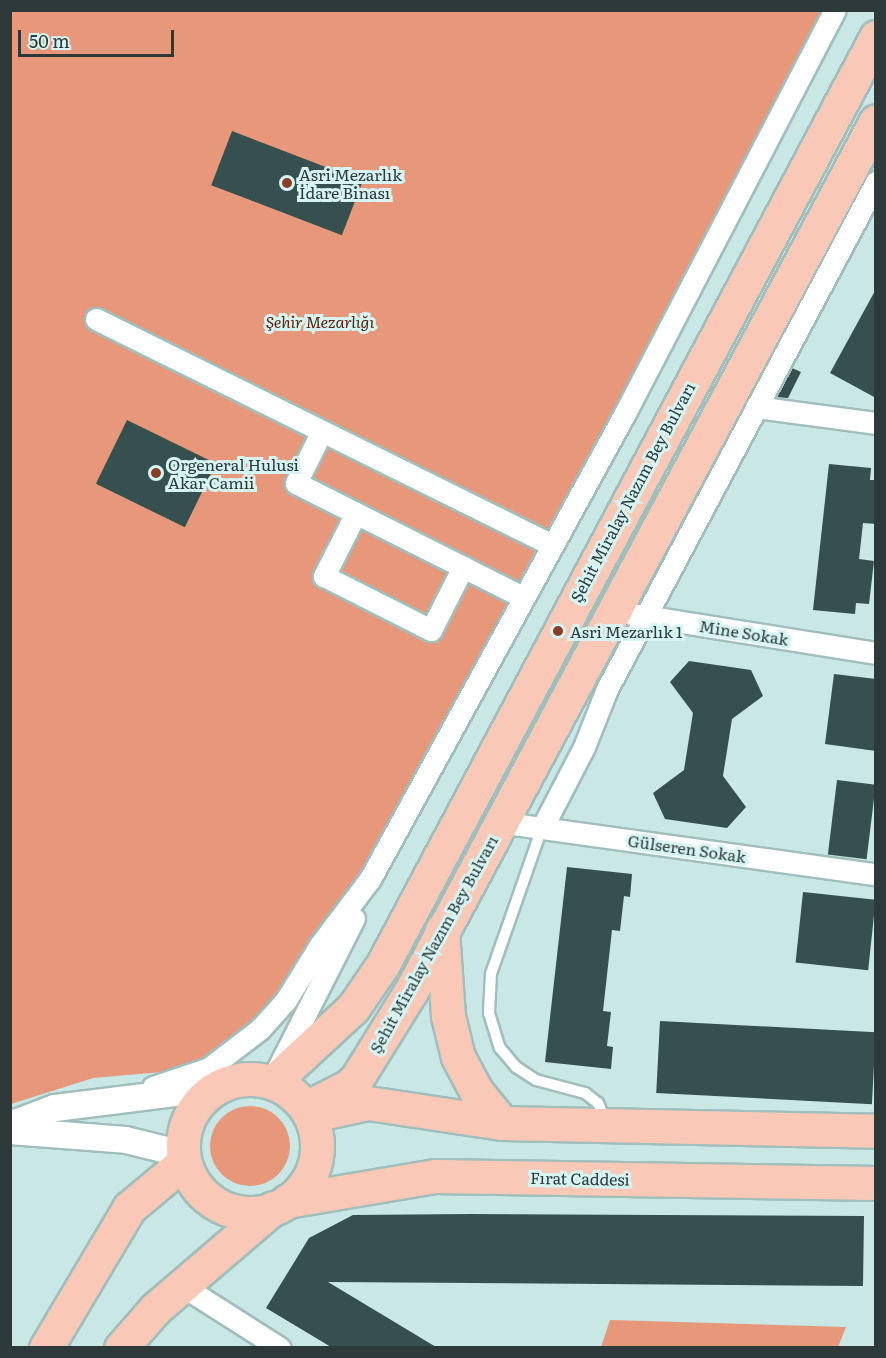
<!DOCTYPE html>
<html>
<head>
<meta charset="utf-8">
<style>
	body { margin:0 }
	#map { position:relative; width:886px; height:1358px; overflow:hidden; background:#c8e7e5; font-family:Literata,serif }
	div>[style] { position:absolute }
	[style*='--x'] { left:calc(var(--x)*1px); top:calc(var(--y)*1px); width:calc(var(--w)*1px); rotate:calc(var(--a)*1deg) }
	.green>* { inset:0; background:#e7987b }
	.round { border-radius:50% }
	.building>* { inset:0; background:#35504f; transform-origin:0 0 }
	.roads { filter:drop-shadow(2px 0 #9fbebc) drop-shadow(-2px 0 #9fbebc) drop-shadow(0 2px #9fbebc) drop-shadow(0 -2px #9fbebc) }
	.service>* { height:10px; margin:-5px; padding:0 5px; transform-origin:5px; border-radius:5px; background:#fff }
	.minor>* { height:21px; margin:-10.5px; padding:0 10.5px; transform-origin:10.5px; border-radius:10.5px; background:#fff }
	.tertiary>* { height:26px; margin:-13px; padding:0 13px; transform-origin:13px; border-radius:13px; background:#fff }
	.primary>* { height:33px; margin:-16.5px; padding:0 16.5px; transform-origin:16.5px; border-radius:16.5px; background:#f9c8b6 }
	.primary>.ring { margin:-16.5px; padding:0; box-sizing:content-box; background:none; border:33px solid #f9c8b6; border-radius:50% }
	.dots>* { width:16px; height:16px; translate:-50% -50%; box-sizing:border-box; border:3px solid #d5f4f2; border-radius:50% }
	span { translate:-50% -50%; white-space:nowrap; text-align:center; line-height:1.15; -webkit-text-stroke:6px #d5f4f2; paint-order:stroke }
	.poi-label { font-size:16px; color:#2d3a39 }
	.left { translate:0 -50%; text-align:left }
	.park-label { font-size:16px; color:#5a240e; font-style:italic }
	.street-label { font-size:16px; color:#2d3a39 }
	.frame { position:absolute; inset:0; border:12px solid #2d3a39; pointer-events:none }
	.scale { position:absolute; left:18px; top:30px; width:156px; height:27px; box-sizing:border-box; border:3px solid #2d3a39; border-top:0; padding-left:8px; font-size:18px; line-height:21px; white-space:nowrap; color:#2d3a39; -webkit-text-stroke:4px #d5f4f2; paint-order:stroke }
</style>
</head>
<body>
<div id="map">
	<div class="green">
		<div style="clip-path:polygon(11px 11px,832px 11px,765px 142px,308px 973px,244px 1043px,174px 1071px,93px 1078px,11px 1104px)"></div>
		<div class="round" style="left:210px;top:1106px;width:80px;height:80px"></div>
		<div style="clip-path:polygon(610px 1320px,846px 1327px,838px 1347px,601px 1347px)"></div>
	</div>
	<div class="building">
		<div style="left:232px;top:131px;width:140px;height:58px;rotate:21deg"></div>
		<div style="clip-path:polygon(876px 289px,876px 398px,830px 373px)"></div>
		<div style="clip-path:polygon(792px 368px,801px 372px,788px 398px,776px 397px)"></div>
		<div style="left:127px;top:420px;width:99px;height:71px;rotate:26deg"></div>
		<div style="clip-path:polygon(829px 464px,871px 468px,870px 480px,876px 480px,876px 524px,863px 523px,859px 559px,874px 561px,869px 604px,856px 603px,855px 614px,813px 610px)"></div>
		<div style="clip-path:polygon(689px 661px,751px 670px,763px 696px,732px 719px,723px 776px,746px 807px,727px 828px,665px 819px,653px 793px,684px 770px,693px 713px,670px 682px)"></div>
		<div style="clip-path:polygon(834px 674px,876px 679px,876px 751px,825px 744px)"></div>
		<div style="left:837px;top:780px;width:39px;height:75px;rotate:7deg"></div>
		<div style="clip-path:polygon(567px 867px,632px 874px,630px 897px,624px 896px,620px 931px,612px 930px,603px 1011px,611px 1012px,607px 1046px,613px 1047px,611px 1069px,545px 1062px)"></div>
		<div style="left:803px;top:892px;width:73px;height:71px;rotate:6deg"></div>
		<div style="left:660px;top:1021px;width:216px;height:72px;rotate:3deg"></div>
		<div style="clip-path:polygon(471px 1214px,864px 1216px,863px 1286px,328px 1282px,436px 1347px,331px 1347px,266px 1308px,309px 1238px,353px 1215px)"></div>
	</div>
	<div class="roads">
		<div class="service">
			<div style="--x:542;--y:828;--w:155;--a:109.3"></div>
			<div style="--x:491;--y:974;--w:39;--a:93"></div>
			<div style="--x:489;--y:1013;--w:37;--a:73"></div>
			<div style="--x:500;--y:1048;--w:25;--a:50"></div>
			<div style="--x:516;--y:1067;--w:24;--a:33"></div>
			<div style="--x:536;--y:1080;--w:51;--a:14.9"></div>
			<div style="--x:585;--y:1093;--w:16;--a:38"></div>
			<div style="--x:598;--y:1103;--w:21;--a:67"></div>
		</div>
		<div class="minor">
			<div style="--x:96;--y:319;--w:509;--a:26.36"></div>
			<div style="--x:756;--y:407;--w:121;--a:7.6"></div>
			<div style="--x:321;--y:433;--w:56;--a:116.6"></div>
			<div style="--x:296;--y:483;--w:254;--a:26.7"></div>
			<div style="--x:356;--y:513;--w:71;--a:116.9"></div>
			<div style="--x:324;--y:576;--w:120;--a:26.8"></div>
			<div style="--x:431;--y:630;--w:71;--a:-63.1"></div>
			<div style="--x:632;--y:614;--w:247;--a:9.1"></div>
			<div style="--x:499;--y:822;--w:381;--a:7.9"></div>
			<div style="--x:542;--y:828;--w:91;--a:-62.6"></div>
			<div style="--x:584;--y:747;--w:62;--a:-68.4"></div>
			<div style="--x:607;--y:689;--w:574;--a:-62.05"></div>
			<div style="--x:277;--y:1070;--w:170;--a:-63.1"></div>
			<div style="--x:153;--y:1087;--w:59;--a:-18.7"></div>
			<div style="--x:209;--y:1068;--w:64;--a:-37.4"></div>
			<div style="--x:260;--y:1029;--w:39;--a:-48"></div>
			<div style="--x:286;--y:1000;--w:65;--a:-58.3"></div>
			<div style="--x:320;--y:945;--w:83;--a:-52.9"></div>
			<div style="--x:370;--y:879;--w:531;--a:-61.31"></div>
			<div style="--x:625;--y:413;--w:454;--a:-62.5"></div>
			<div style="--x:181;--y:1285;--w:117;--a:32.5"></div>
		</div>
		<div class="tertiary">
			<div style="--x:10;--y:1125;--w:48;--a:-20.7"></div>
			<div style="--x:55;--y:1108;--w:161;--a:-7.1"></div>
			<div style="--x:10;--y:1131;--w:116;--a:4.4"></div>
			<div style="--x:126;--y:1140;--w:59;--a:13.8"></div>
		</div>
		<div class="primary">
			<div style="--x:442;--y:930;--w:86;--a:86"></div>
			<div style="--x:448;--y:1016;--w:42;--a:76.3"></div>
			<div style="--x:458;--y:1057;--w:40;--a:62"></div>
			<div style="--x:477;--y:1092;--w:40;--a:51"></div>
			<div class="ring" style="left:183px;top:1079px;width:101px;height:101px"></div>
			<div style="--x:273;--y:1082;--w:109;--a:-42.8"></div>
			<div style="--x:353;--y:1008;--w:53;--a:-55.7"></div>
			<div style="--x:383;--y:964;--w:1050;--a:-61.99"></div>
			<div style="--x:306;--y:1108;--w:48;--a:-27.1"></div>
			<div style="--x:349;--y:1086;--w:11;--a:-45"></div>
			<div style="--x:357;--y:1078;--w:102;--a:-58.2"></div>
			<div style="--x:411;--y:991;--w:986;--a:-61.88"></div>
			<div style="--x:322;--y:1113;--w:47;--a:-12.3"></div>
			<div style="--x:368;--y:1103;--w:135;--a:8.5"></div>
			<div style="--x:502;--y:1123;--w:374;--a:1.2"></div>
			<div style="--x:287;--y:1201;--w:150;--a:-9.6"></div>
			<div style="--x:435;--y:1176;--w:441;--a:0.9"></div>
			<div style="--x:46;--y:1348;--w:163;--a:-59.3"></div>
			<div style="--x:129;--y:1208;--w:72;--a:-39.9"></div>
			<div style="--x:121;--y:1348;--w:52;--a:-48.9"></div>
			<div style="--x:155;--y:1309;--w:155;--a:-40.6"></div>
		</div>
	</div>
	<div class="dots">
		<div style="left:287px;top:183px;background:#883f23"></div>
		<div style="left:156px;top:473px;background:#883f23"></div>
		<div style="left:558px;top:631px;background:#883f23"></div>
	</div>
	<div class="poi-label">
		<span class="left" style="left:299px;top:183px">Asri Mezarlık<br>İdare Binası</span>
		<span class="left" style="left:168px;top:473px">Orgeneral Hulusi<br>Akar Camii</span>
		<span class="left" style="left:570px;top:631px">Asri Mezarlık 1</span>
	</div>
	<div class="park-label">
		<span style="left:320px;top:321px">Şehir Mezarlığı</span>
	</div>
	<div class="street-label">
		<span style="left:632px;top:492px;rotate:-62deg">Şehit Miralay Nazım Bey Bulvarı</span>
		<span style="left:744px;top:632px;rotate:9deg">Mine Sokak</span>
		<span style="left:687px;top:848px;rotate:8deg">Gülseren Sokak</span>
		<span style="left:433px;top:944px;rotate:-61deg">Şehit Miralay Nazım Bey Bulvarı</span>
		<span style="left:580px;top:1178px;rotate:1deg">Fırat Caddesi</span>
	</div>
	<div class="frame"></div>
	<div class="scale">50 m</div>
</div>
</body>
</html>
